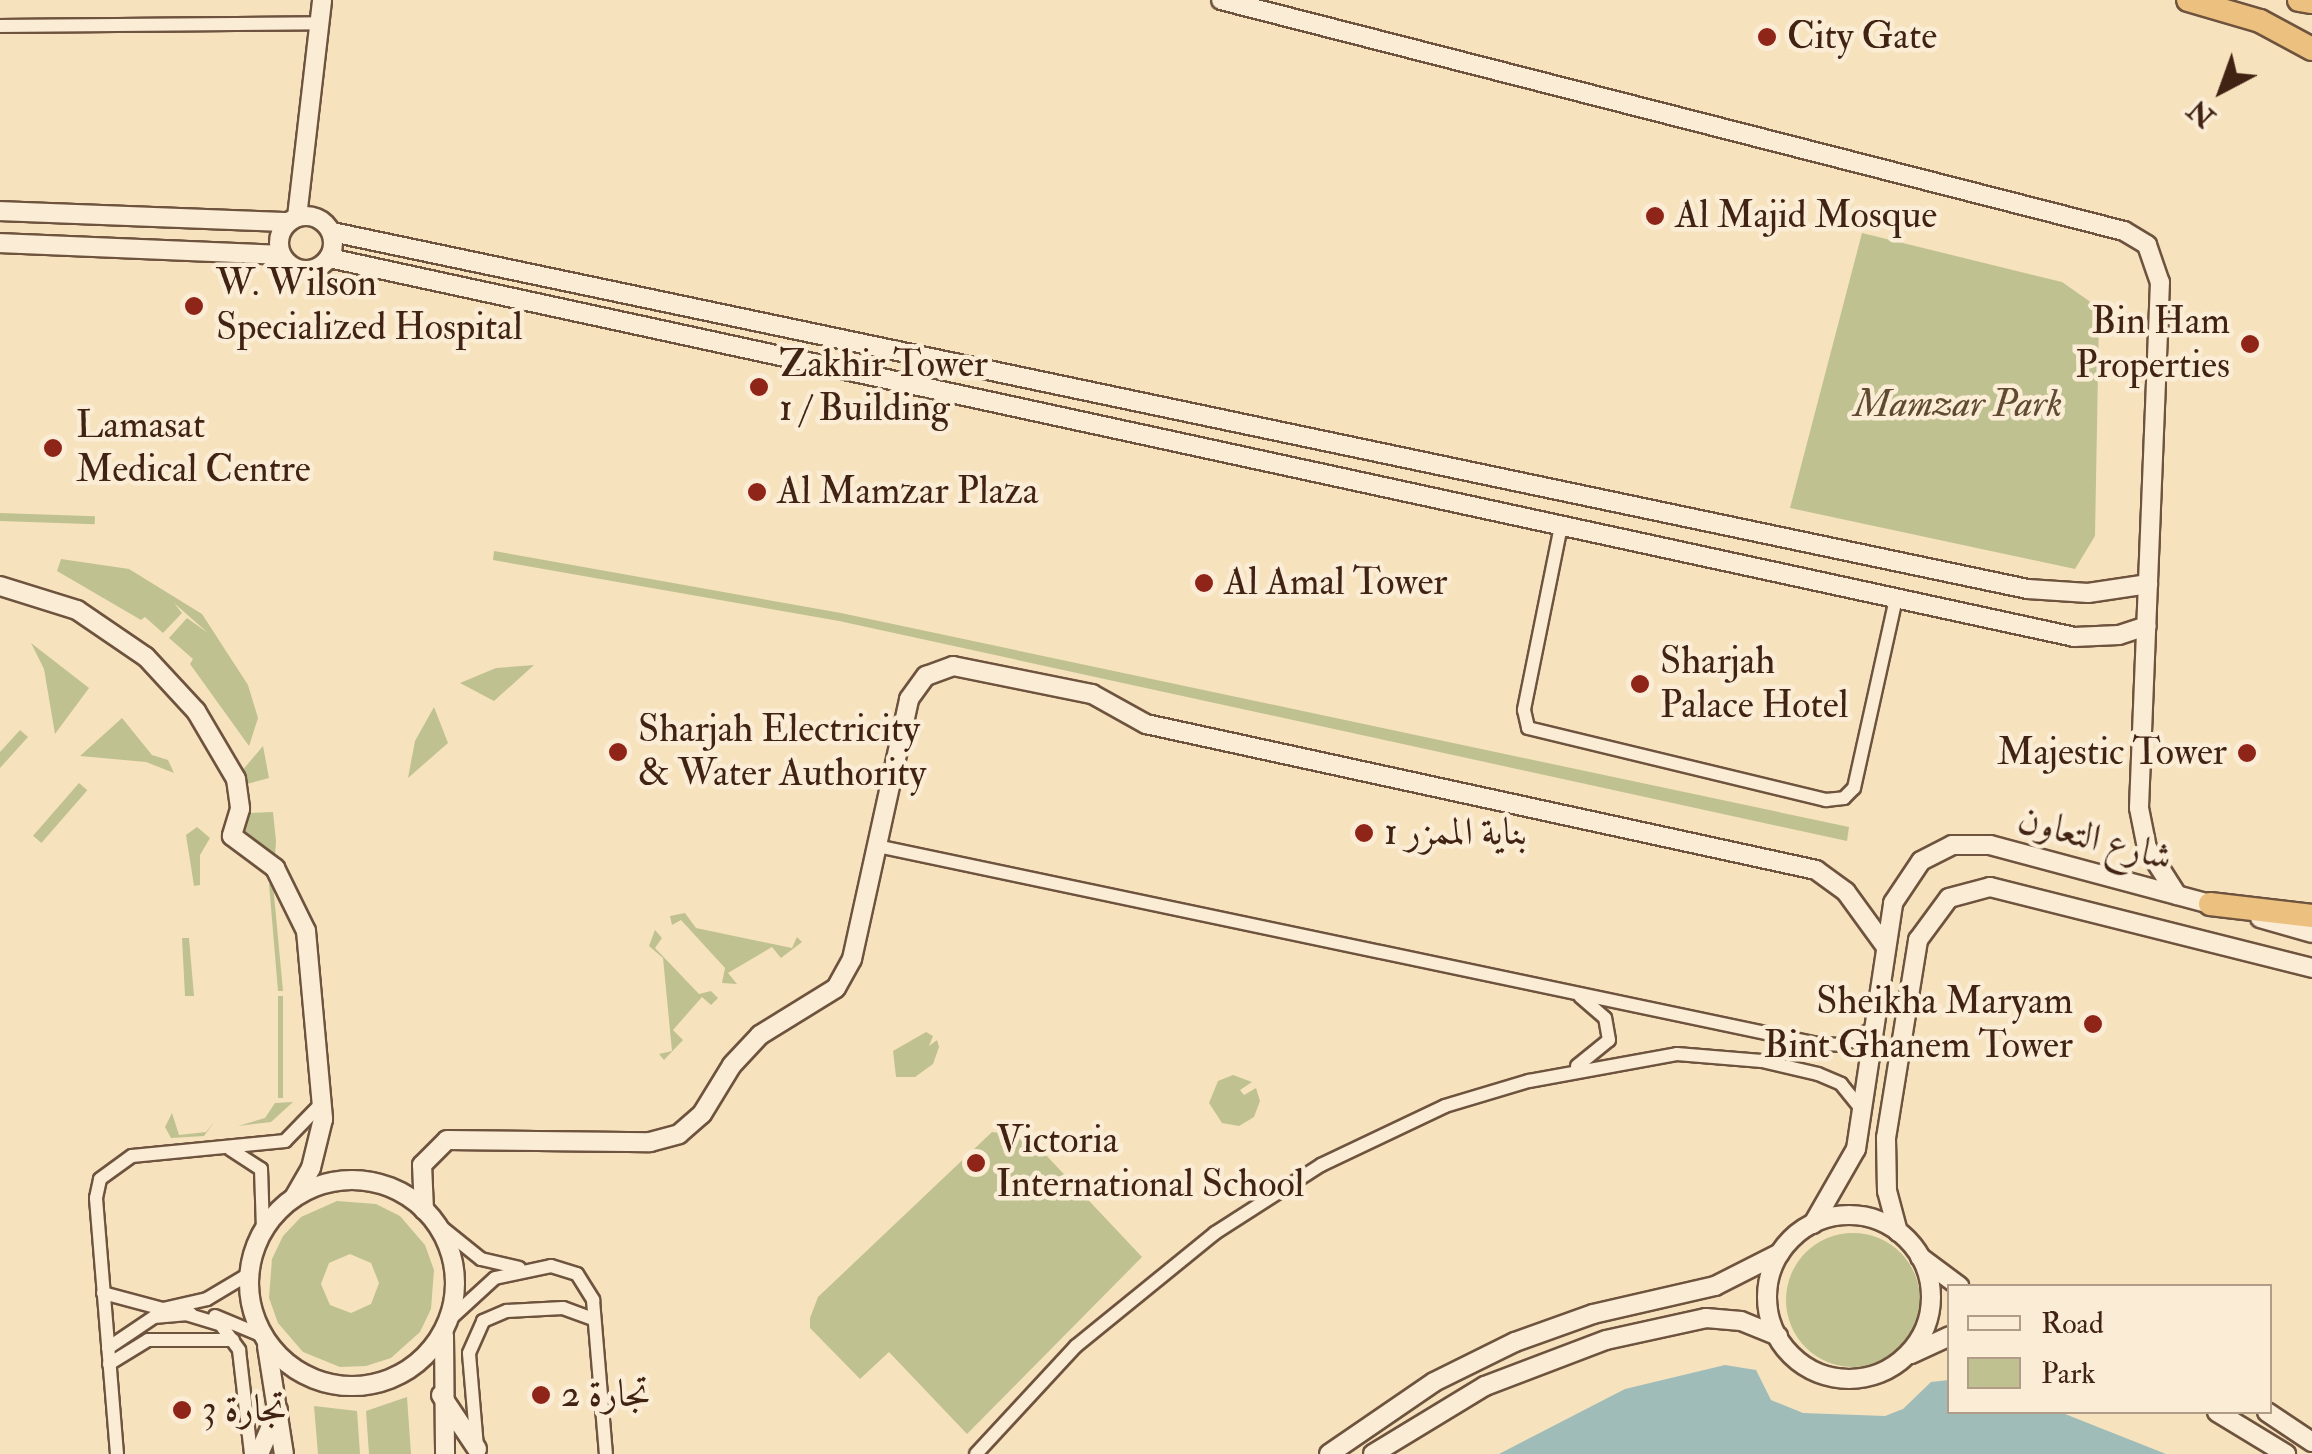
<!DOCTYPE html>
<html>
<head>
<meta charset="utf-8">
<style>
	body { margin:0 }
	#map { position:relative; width:2312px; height:1454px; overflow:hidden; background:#f7e2be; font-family:"IM FELL Double Pica",Amiri,serif }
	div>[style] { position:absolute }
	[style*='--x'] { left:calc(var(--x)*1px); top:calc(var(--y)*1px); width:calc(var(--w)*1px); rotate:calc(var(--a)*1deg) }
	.green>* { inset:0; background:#bfc290; transform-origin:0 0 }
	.round { border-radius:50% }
	.water>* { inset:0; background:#9fbcb9 }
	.roads { filter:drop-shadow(2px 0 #6e533e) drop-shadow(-2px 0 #6e533e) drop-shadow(0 2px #6e533e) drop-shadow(0 -2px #6e533e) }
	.street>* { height:12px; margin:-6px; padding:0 6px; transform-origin:6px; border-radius:6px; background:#faecd5 }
	.secondary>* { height:18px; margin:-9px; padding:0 9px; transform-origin:9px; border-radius:9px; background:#faecd5 }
	.secondary>.ring { margin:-9px; padding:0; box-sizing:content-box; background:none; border:18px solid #faecd5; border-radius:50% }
	.highway>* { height:22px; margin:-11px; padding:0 11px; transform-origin:11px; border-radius:11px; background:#ecc17f }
	.dots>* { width:28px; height:28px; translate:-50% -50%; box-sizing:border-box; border:5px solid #faecd5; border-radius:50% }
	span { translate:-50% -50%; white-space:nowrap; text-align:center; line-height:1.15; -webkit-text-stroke:9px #faecd5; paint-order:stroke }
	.poi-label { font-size:38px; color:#412313 }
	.left { translate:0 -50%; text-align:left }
	.right { translate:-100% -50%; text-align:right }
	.park-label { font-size:38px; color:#604b32; font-style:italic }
	.street-label { font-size:38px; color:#412313 }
	.legend { position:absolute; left:1947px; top:1284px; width:325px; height:130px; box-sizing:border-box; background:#faecd5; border:2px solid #b09c87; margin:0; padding:12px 18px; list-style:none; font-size:30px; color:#412313 }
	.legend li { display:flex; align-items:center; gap:20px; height:50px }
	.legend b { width:50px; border:2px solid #b09c87 }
	.north { position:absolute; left:2172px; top:40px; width:100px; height:100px; -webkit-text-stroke:8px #faecd5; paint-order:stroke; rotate:221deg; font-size:28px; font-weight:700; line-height:40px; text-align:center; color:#412313 }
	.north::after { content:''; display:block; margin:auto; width:35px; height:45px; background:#412313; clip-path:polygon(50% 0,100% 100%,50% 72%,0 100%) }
</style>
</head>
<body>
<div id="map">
	<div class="green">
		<div style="clip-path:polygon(1862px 233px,2062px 282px,2092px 303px,2099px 317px,2095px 536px,2075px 569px,1790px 508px)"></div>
		<div style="left:0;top:513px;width:95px;height:8px;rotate:2deg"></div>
		<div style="clip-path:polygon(494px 551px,841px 613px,1849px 827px,1847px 841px,839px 621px,493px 560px)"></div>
		<div style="clip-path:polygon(61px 559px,129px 569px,202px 614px,248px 685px,258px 718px,249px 746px,190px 664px,193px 659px,169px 638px,187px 618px,208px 633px,174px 603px,182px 613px,163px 633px,145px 617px,141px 620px,57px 571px)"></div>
		<div style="clip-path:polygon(31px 643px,89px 688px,55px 734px,44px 669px)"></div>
		<div style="clip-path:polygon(534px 665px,494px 701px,460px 683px,496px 668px)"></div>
		<div style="clip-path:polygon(434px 707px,448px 743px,408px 778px,415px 741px)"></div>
		<div style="clip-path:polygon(122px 718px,152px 755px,168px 760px,174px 773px,146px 762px,80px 756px)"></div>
		<div style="clip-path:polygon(20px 730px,28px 737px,0 768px,0 752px)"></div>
		<div style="clip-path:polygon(263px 746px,269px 778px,247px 784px,241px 772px)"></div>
		<div style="left:79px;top:783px;width:11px;height:70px;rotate:41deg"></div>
		<div style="clip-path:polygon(273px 812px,276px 841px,275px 856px,242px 833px,249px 813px)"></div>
		<div style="clip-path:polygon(197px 827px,210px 838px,200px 855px,200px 885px,194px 886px,186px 835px)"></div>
		<div style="clip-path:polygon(269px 884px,273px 884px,283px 991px,278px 991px)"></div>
		<div style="clip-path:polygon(685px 913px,696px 928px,792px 948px,797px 937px,802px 942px,781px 958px,772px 947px,728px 973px,737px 984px,722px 983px,725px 968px,681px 920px,672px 925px,670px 916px)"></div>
		<div style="clip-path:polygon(655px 930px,662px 938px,655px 948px,699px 994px,711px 991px,718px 998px,711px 1005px,702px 997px,673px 1030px,683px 1040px,664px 1060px,659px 1054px,672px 1051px,663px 958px,649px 946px)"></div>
		<div style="clip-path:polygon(182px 938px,189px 938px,194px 996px,185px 996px)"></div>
		<div style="left:278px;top:996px;width:5px;height:102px"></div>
		<div style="clip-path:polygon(926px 1032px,933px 1036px,929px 1046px,937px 1040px,939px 1047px,933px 1064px,915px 1077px,896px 1077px,893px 1051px)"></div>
		<div style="clip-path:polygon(1233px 1075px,1252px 1082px,1240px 1090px,1244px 1095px,1256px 1088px,1260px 1101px,1254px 1117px,1239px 1126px,1222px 1123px,1209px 1103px,1218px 1081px)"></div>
		<div style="clip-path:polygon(293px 1102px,271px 1122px,238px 1126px,265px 1118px,275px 1103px)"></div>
		<div style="clip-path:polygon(172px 1113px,179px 1135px,206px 1132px,215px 1121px,204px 1136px,171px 1138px,165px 1127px)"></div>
		<div style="clip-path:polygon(992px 1132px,1028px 1136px,1142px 1257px,967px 1434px,889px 1352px,860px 1379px,810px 1328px,810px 1318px,818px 1297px)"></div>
		<div style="clip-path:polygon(evenodd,337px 1201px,376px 1204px,400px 1216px,425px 1245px,434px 1270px,431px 1309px,420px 1332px,391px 1358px,366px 1366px,340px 1367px,303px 1352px,278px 1323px,269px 1298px,272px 1259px,283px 1236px,301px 1217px,337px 1201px,350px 1254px,371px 1263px,379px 1283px,371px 1304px,351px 1313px,330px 1305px,321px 1284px,329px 1263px,350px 1254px)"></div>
		<div class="round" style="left:1786px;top:1233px;width:134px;height:134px"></div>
		<div style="clip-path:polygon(407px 1397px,411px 1454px,369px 1454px,366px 1411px)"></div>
		<div style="clip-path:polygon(314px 1406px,357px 1411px,360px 1454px,318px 1454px)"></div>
	</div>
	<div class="water">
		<div style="clip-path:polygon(1725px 1365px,1756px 1370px,1771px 1400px,1803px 1413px,1885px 1416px,1903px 1409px,1931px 1382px,1949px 1380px,1950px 1412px,2060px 1412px,2166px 1454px,1499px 1454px,1625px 1389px)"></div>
	</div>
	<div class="roads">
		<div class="street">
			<div style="--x:0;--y:26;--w:319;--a:-0.5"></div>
			<div style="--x:1561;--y:526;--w:188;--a:101.4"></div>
			<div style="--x:1524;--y:710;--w:18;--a:77"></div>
			<div style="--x:1528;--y:728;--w:307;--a:13.6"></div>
			<div style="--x:1826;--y:800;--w:18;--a:-6"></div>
			<div style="--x:1844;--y:798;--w:14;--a:-45"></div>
			<div style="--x:1854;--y:788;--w:195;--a:-77.5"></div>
			<div style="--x:877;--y:846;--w:962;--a:11.88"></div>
			<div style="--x:1818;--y:1044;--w:25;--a:2"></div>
			<div style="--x:1843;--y:1045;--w:35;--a:-29"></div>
			<div style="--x:1577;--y:1066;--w:41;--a:-39.1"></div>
			<div style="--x:1609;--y:1040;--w:22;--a:-100"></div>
			<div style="--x:1605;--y:1018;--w:33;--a:-139"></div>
			<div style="--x:230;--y:1149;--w:37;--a:33"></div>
			<div style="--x:261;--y:1169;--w:61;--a:88.1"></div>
			<div style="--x:435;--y:1222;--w:59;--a:38.8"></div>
			<div style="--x:481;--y:1259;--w:39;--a:13"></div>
			<div style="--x:103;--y:1293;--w:62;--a:14.9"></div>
			<div style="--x:163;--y:1309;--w:45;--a:-12.8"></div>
			<div style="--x:207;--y:1299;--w:49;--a:-30.8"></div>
			<div style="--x:186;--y:1314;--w:37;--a:17"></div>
			<div style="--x:221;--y:1325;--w:31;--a:54"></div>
			<div style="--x:239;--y:1350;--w:105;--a:83.4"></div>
			<div style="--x:215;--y:1316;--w:52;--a:22.6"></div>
			<div style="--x:449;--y:1320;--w:62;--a:-42.4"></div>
			<div style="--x:495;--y:1278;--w:57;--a:-12.1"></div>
			<div style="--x:551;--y:1266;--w:27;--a:17"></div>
			<div style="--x:577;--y:1274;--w:31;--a:58"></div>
			<div style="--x:593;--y:1300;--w:155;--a:85.2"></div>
			<div style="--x:108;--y:1348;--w:55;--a:-34"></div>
			<div style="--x:154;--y:1317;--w:37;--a:-5"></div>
			<div style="--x:109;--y:1364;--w:46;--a:-31.6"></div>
			<div style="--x:148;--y:1340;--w:85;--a:0"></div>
			<div style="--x:477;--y:1447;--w:94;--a:-94.9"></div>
			<div style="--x:469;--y:1353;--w:35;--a:-66"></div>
			<div style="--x:483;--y:1321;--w:26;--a:-23"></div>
			<div style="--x:507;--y:1311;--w:56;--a:-3.1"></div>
			<div style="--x:563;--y:1308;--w:33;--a:20"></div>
			<div style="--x:117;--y:1454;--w:257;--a:-94.7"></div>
			<div style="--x:96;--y:1198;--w:19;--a:-78"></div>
			<div style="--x:100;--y:1179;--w:39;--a:-36"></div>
			<div style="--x:132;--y:1156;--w:154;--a:-5.6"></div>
			<div style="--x:285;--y:1141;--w:53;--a:-45.8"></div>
			<div style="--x:976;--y:1454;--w:147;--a:-47.2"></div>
			<div style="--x:1076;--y:1346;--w:179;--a:-39.1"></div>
			<div style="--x:1215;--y:1233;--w:126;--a:-32.7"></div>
			<div style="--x:1321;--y:1165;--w:137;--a:-25.4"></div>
			<div style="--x:1445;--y:1106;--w:88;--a:-16.6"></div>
			<div style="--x:1529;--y:1081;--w:150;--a:-10.3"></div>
			<div style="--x:1677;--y:1054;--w:85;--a:4.7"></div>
			<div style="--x:1762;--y:1061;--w:57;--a:13.1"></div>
			<div style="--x:1818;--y:1074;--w:25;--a:23"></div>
			<div style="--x:1841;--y:1084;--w:35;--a:51"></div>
		</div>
		<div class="secondary">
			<div style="--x:1221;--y:0;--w:932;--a:14.35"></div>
			<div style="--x:2124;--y:231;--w:27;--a:31"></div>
			<div style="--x:2147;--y:245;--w:39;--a:71"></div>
			<div style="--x:2160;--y:282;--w:526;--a:92.29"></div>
			<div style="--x:2139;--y:808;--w:41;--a:78.7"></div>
			<div style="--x:2147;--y:848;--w:56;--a:57.4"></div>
			<div style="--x:0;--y:211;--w:288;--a:2.2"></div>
			<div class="ring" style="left:279px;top:216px;width:36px;height:36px"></div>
			<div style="--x:297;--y:217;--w:218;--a:-83.4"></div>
			<div style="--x:332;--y:232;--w:1733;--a:11.89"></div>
			<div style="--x:2028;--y:589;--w:60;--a:3.8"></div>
			<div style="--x:2088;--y:593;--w:61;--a:-8.5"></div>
			<div style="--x:0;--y:243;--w:281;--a:2.4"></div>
			<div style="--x:329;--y:258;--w:1786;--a:12.25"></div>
			<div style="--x:2074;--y:637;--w:45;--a:-2.5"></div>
			<div style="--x:2119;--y:635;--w:29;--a:-18"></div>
			<div style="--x:0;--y:586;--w:81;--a:17.3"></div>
			<div style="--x:77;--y:610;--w:83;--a:34.3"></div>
			<div style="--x:146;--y:657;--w:74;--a:47.2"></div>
			<div style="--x:196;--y:711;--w:79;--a:59.5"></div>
			<div style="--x:236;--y:779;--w:30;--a:82"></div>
			<div style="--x:240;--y:809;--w:28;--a:107"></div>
			<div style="--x:232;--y:836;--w:54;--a:36.7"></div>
			<div style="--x:275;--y:868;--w:70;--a:63.8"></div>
			<div style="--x:306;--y:931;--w:189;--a:84.8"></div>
			<div style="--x:323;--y:1119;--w:50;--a:103.8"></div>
			<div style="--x:311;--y:1168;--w:34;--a:120"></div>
			<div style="--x:2260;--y:918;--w:54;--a:16.1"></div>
			<div class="ring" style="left:249px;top:1180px;width:188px;height:188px"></div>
			<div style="--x:424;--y:1210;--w:45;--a:-92.5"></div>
			<div style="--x:422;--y:1165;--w:35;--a:-45"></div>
			<div style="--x:447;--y:1140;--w:203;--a:0.6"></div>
			<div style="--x:650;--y:1142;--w:30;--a:-15"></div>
			<div style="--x:679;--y:1134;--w:30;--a:-41"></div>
			<div style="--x:702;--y:1114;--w:57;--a:-58.5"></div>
			<div style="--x:732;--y:1065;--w:41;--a:-47"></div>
			<div style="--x:760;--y:1035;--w:89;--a:-31.7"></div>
			<div style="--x:836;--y:988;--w:33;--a:-61"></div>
			<div style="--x:852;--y:959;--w:266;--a:-77.6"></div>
			<div style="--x:909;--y:699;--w:29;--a:-54"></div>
			<div style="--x:926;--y:676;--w:29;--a:-20"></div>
			<div style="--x:953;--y:666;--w:142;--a:11.4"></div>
			<div style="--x:1092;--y:694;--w:62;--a:29.1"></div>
			<div style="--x:1146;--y:724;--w:686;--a:12.29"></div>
			<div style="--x:1816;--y:870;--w:37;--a:36"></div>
			<div style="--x:1846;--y:892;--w:68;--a:54"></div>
			<div class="ring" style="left:1767px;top:1215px;width:146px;height:146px"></div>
			<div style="--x:1813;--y:1224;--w:86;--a:-60.2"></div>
			<div style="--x:1856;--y:1149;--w:249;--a:-81.4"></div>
			<div style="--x:1893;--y:903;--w:50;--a:-56.3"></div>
			<div style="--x:1921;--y:861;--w:35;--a:-27"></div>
			<div style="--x:1952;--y:845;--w:38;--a:0"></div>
			<div style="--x:1990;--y:845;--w:239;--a:15"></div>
			<div style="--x:1898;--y:1232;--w:42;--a:-105"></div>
			<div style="--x:1887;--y:1191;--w:53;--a:-91.1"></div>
			<div style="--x:1886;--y:1138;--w:201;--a:-80.8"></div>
			<div style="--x:1918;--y:940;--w:52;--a:-53.6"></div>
			<div style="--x:1949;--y:898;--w:42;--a:-15"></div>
			<div style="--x:1990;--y:887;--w:332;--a:14.1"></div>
			<div style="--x:1920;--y:1257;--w:49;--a:36.6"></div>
			<div style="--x:444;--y:1335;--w:119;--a:89.5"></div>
			<div style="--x:267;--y:1346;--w:109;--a:81.1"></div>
			<div style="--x:1911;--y:1354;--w:43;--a:-24.8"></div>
			<div style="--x:441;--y:1395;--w:65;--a:56.3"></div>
			<div style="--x:2217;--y:1412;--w:81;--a:31.3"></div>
			<div style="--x:2267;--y:1412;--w:54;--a:33.7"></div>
			<div style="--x:259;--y:1454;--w:48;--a:-66.6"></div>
			<div style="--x:1329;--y:1454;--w:127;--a:-34.4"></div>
			<div style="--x:1434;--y:1382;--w:90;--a:-26.3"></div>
			<div style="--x:1515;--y:1342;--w:83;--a:-19.7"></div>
			<div style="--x:1593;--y:1314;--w:125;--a:-12.9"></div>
			<div style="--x:1715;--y:1286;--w:73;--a:-26.9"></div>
			<div style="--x:1373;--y:1454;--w:131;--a:-31.3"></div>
			<div style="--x:1485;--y:1386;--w:129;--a:-20.8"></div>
			<div style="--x:1606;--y:1340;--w:102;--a:-12.4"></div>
			<div style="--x:1706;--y:1318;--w:35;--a:5"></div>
			<div style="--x:1741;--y:1321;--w:40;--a:22"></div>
		</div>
		<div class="highway">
			<div style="--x:2188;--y:0;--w:75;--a:16.3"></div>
			<div style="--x:2260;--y:21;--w:59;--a:28.3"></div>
			<div style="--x:2299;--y:0;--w:13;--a:9"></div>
			<div style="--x:2210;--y:904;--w:103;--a:6.7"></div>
		</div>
	</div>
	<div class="dots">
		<div style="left:1767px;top:37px;background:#8f2418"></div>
		<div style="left:1655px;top:216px;background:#8f2418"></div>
		<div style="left:194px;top:306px;background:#8f2418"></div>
		<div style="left:2250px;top:344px;background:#8f2418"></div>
		<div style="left:759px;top:387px;background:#8f2418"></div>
		<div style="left:53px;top:448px;background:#8f2418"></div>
		<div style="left:757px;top:492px;background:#8f2418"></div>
		<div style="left:1204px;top:583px;background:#8f2418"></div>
		<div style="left:1640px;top:684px;background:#8f2418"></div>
		<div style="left:618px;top:752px;background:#8f2418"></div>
		<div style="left:2247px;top:753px;background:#8f2418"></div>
		<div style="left:1364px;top:833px;background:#8f2418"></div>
		<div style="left:2093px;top:1024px;background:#8f2418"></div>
		<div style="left:976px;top:1163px;background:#8f2418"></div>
		<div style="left:541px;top:1395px;background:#8f2418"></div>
		<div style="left:182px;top:1410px;background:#8f2418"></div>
	</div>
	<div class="poi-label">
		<span class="left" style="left:1787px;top:37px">City Gate</span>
		<span class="left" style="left:1675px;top:216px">Al Majid Mosque</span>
		<span class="left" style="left:216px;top:306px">W. Wilson<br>Specialized Hospital</span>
		<span class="right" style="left:2230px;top:344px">Bin Ham<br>Properties</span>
		<span class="left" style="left:779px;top:387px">Zakhir Tower<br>1 / Building</span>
		<span class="left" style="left:76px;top:448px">Lamasat<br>Medical Centre</span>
		<span class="left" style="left:777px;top:492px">Al Mamzar Plaza</span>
		<span class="left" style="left:1224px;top:583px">Al Amal Tower</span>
		<span class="left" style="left:1660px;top:684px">Sharjah<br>Palace Hotel</span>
		<span class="left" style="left:638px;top:752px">Sharjah Electricity<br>&amp; Water Authority</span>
		<span class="right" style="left:2227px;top:753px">Majestic Tower</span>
		<span class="left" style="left:1384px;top:833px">بناية الممزر 1</span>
		<span class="right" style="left:2073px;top:1024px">Sheikha Maryam<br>Bint Ghanem Tower</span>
		<span class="left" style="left:996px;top:1163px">Victoria<br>International School</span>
		<span class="left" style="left:561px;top:1395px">تجارة 2</span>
		<span class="left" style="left:202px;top:1410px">تجارة 3</span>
	</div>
	<div class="park-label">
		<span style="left:1958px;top:405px">Mamzar Park</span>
	</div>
	<div class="street-label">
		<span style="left:2095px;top:839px;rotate:15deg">شارع التعاون</span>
	</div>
	<ul class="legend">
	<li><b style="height:12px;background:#faecd5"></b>Road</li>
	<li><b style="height:28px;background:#bfc290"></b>Park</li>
	</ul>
	<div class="north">N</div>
</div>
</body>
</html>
